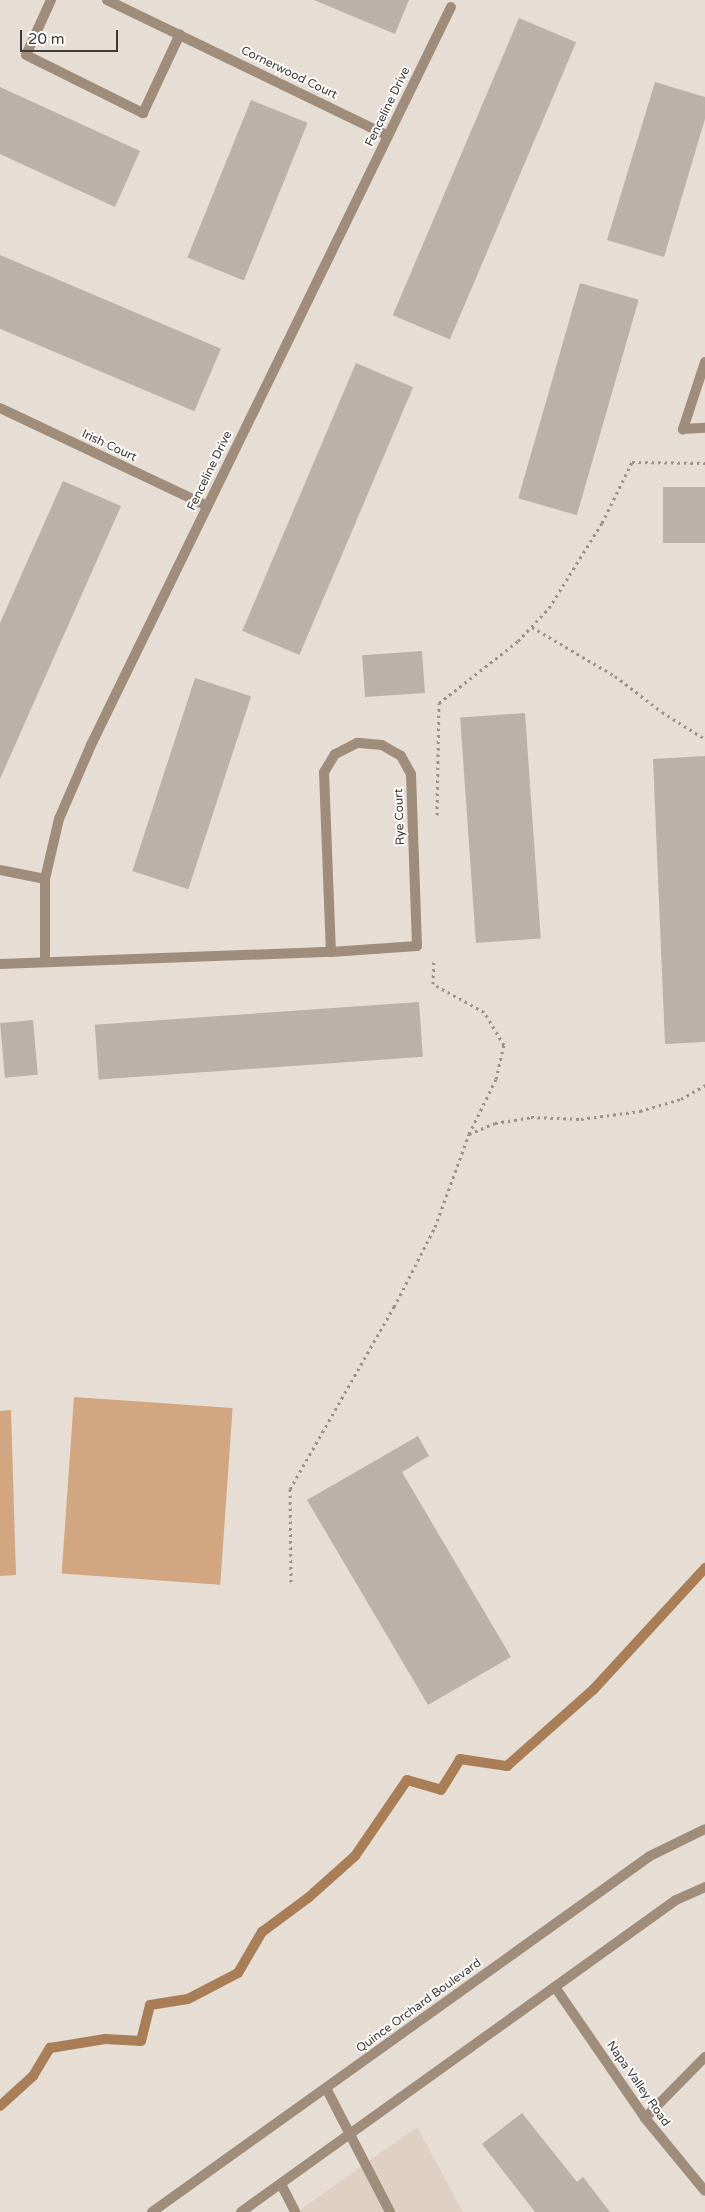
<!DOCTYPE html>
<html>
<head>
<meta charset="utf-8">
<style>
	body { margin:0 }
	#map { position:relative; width:705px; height:2212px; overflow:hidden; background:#e6ddd5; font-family:"Varela Round",sans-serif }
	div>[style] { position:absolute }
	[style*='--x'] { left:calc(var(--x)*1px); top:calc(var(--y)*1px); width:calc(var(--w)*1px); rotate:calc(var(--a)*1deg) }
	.built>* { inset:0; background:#dfd0c3 }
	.green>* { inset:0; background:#d2a680; transform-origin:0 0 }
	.stream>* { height:10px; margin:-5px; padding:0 5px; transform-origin:5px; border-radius:5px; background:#a97e57 }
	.building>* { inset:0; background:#bab1aa; transform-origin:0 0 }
	.path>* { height:3px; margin-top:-1.5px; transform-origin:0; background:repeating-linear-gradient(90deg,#97918b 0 2.5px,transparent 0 6.5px) }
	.service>* { height:10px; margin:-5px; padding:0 5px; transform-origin:5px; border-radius:5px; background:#9f8c7b }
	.minor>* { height:10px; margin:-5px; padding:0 5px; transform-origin:5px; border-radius:5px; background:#9f8c7b }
	.tertiary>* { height:10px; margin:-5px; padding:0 5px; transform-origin:5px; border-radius:5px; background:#9f8c7b }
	span { translate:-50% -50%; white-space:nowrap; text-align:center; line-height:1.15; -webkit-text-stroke:4px #fff; paint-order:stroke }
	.street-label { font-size:12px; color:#3e3a37 }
	.scale { position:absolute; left:20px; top:30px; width:98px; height:22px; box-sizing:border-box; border:2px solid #3e3a37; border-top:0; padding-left:6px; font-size:15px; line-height:18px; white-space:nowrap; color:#3e3a37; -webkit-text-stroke:4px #fff; paint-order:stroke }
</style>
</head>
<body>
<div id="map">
	<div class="built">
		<div style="clip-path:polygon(417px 2127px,463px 2212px,297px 2212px)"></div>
	</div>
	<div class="green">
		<div style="left:74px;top:1397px;width:159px;height:177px;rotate:4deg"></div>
		<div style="clip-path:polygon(11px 1410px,16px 1575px,0 1576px,0 1411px)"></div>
	</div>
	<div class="stream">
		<div style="--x:0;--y:2106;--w:45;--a:-42.3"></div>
		<div style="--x:33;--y:2076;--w:33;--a:-59"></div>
		<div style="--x:50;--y:2048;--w:56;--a:-9.3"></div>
		<div style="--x:105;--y:2039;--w:36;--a:3"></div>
		<div style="--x:141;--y:2041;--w:37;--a:-76"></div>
		<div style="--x:150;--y:2005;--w:38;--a:-9"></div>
		<div style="--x:188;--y:1999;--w:56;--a:-27.5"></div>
		<div style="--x:238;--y:1973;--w:48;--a:-59.7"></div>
		<div style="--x:262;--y:1932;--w:57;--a:-36.5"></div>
		<div style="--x:308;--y:1898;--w:63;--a:-41.8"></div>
		<div style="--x:355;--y:1856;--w:92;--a:-55.6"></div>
		<div style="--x:407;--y:1780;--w:35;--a:16"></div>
		<div style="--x:441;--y:1790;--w:36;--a:-58"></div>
		<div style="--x:460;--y:1759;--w:48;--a:8.5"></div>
		<div style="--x:507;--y:1766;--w:115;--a:-41.5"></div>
		<div style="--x:593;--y:1690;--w:166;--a:-47.4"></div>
	</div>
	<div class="building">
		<div style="clip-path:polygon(314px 0,409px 0,395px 34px)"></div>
		<div style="left:519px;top:18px;width:62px;height:323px;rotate:23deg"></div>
		<div style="clip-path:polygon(655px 82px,705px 97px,705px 119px,664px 257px,607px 240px)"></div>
		<div style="clip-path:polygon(0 87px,140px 151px,115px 207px,0 154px)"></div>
		<div style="left:251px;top:100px;width:61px;height:170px;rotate:22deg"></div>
		<div style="left:0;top:255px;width:240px;height:68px;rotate:23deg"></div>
		<div style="left:580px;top:283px;width:61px;height:224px;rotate:16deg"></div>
		<div style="left:356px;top:363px;width:62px;height:291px;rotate:23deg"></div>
		<div style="clip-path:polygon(63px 481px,121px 506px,0 779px,0 623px)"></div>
		<div style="left:705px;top:487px;width:56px;height:42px;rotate:90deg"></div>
		<div style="left:422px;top:651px;width:42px;height:60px;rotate:86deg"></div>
		<div style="left:195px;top:678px;width:59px;height:203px;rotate:18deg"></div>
		<div style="left:525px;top:713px;width:226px;height:65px;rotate:86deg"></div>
		<div style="clip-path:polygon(705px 756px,705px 1042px,665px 1044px,653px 759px)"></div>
		<div style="left:419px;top:1002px;width:55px;height:325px;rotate:86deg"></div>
		<div style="left:33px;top:1020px;width:55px;height:33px;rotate:85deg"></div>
		<div style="clip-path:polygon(418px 1436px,429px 1456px,402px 1472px,511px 1657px,428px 1705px,307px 1500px)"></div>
		<div style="clip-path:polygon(522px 2113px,577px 2182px,583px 2177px,610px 2212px,535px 2212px,482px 2144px)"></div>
	</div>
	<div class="path">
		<div style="--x:532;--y:627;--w:96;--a:30.6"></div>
		<div style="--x:615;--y:676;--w:59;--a:37.5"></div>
		<div style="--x:662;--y:712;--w:51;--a:32.1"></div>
		<div style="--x:437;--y:815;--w:112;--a:-89"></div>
		<div style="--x:439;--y:703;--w:100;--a:-38.1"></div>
		<div style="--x:518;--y:641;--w:45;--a:-46.8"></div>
		<div style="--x:549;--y:608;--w:100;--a:-58.1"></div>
		<div style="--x:602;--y:523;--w:68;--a:-63.8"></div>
		<div style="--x:632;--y:462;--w:73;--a:0.8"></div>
		<div style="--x:469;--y:1134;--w:28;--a:-23"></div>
		<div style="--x:495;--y:1123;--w:36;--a:-9"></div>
		<div style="--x:531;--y:1117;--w:50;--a:2.3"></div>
		<div style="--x:581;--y:1119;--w:60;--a:-7.7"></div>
		<div style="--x:640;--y:1111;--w:43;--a:-16.3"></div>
		<div style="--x:681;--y:1099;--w:28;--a:-30"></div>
		<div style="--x:291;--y:1582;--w:93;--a:-90.6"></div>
		<div style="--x:290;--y:1489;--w:210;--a:-60.3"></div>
		<div style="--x:394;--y:1307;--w:90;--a:-62.9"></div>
		<div style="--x:435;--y:1227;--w:99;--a:-69.9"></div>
		<div style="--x:469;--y:1134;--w:61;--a:-63.9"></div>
		<div style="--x:496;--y:1079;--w:35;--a:-77"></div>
		<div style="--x:504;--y:1045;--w:39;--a:-121"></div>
		<div style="--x:484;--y:1012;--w:58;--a:-151.2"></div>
		<div style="--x:433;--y:984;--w:23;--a:-88"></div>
	</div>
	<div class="service">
		<div style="--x:326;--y:2088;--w:140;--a:62.7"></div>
		<div style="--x:281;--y:2184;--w:31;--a:63"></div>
	</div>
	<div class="minor">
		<div style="--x:51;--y:0;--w:60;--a:114.4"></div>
		<div style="--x:26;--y:55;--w:131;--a:26.4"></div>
		<div style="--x:143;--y:113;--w:87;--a:-64.9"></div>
		<div style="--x:107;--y:0;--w:312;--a:25.8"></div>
		<div style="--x:705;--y:362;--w:71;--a:108.2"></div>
		<div style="--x:683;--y:429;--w:22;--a:-3"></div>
		<div style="--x:0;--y:408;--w:229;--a:25.3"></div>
		<div style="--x:0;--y:870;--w:46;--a:11.3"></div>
		<div style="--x:45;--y:962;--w:83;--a:-90"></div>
		<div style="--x:45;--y:879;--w:62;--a:-76.9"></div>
		<div style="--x:59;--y:819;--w:81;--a:-66.6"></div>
		<div style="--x:91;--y:745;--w:821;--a:-64"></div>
		<div style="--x:0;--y:964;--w:331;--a:-2.1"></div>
		<div style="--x:331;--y:952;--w:86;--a:-4"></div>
		<div style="--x:417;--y:946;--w:172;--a:-92"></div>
		<div style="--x:411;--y:774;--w:21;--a:-119"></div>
		<div style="--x:401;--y:756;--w:22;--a:-150"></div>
		<div style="--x:382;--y:745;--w:25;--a:-175"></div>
		<div style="--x:357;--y:743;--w:25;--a:153"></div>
		<div style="--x:335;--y:754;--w:21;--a:121"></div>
		<div style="--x:324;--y:772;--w:180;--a:87.8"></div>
		<div style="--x:555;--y:1987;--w:159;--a:55.5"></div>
		<div style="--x:645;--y:2118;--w:94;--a:50.6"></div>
		<div style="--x:645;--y:2118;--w:86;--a:-45.5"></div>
	</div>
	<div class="tertiary">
		<div style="--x:152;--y:2212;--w:612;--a:-35.56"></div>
		<div style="--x:650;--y:1856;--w:61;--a:-26.1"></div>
		<div style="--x:241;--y:2212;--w:535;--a:-35.65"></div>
		<div style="--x:676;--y:1900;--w:32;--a:-24"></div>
	</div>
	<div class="street-label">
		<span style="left:289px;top:73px;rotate:26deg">Cornerwood Court</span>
		<span style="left:388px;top:107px;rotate:-64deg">Fenceline Drive</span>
		<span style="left:109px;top:446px;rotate:25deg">Irish Court</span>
		<span style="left:210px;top:471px;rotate:-64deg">Fenceline Drive</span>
		<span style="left:400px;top:817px;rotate:-92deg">Rye Court</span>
		<span style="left:419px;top:2006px;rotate:-36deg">Quince Orchard Boulevard</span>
		<span style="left:638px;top:2084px;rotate:55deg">Napa Valley Road</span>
	</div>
	<div class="scale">20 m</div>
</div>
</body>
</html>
